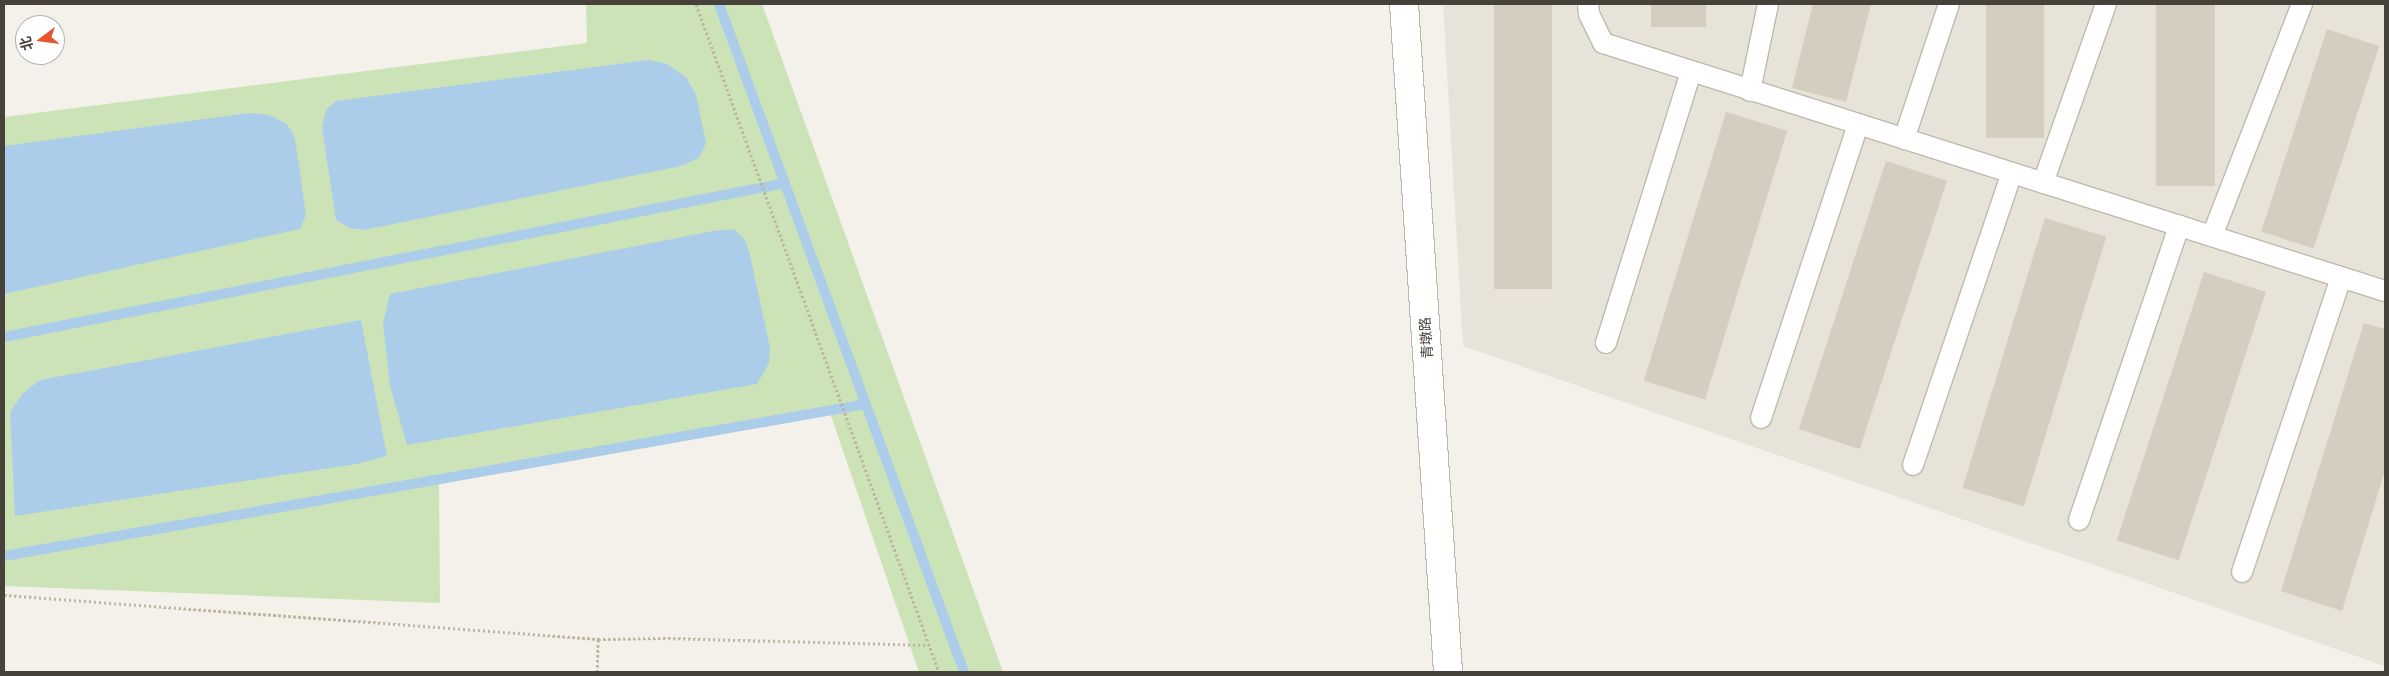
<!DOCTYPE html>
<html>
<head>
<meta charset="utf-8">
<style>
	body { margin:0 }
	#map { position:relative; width:2389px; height:676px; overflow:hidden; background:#f3f1ea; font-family:"PT Sans Narrow","Noto Sans SC",sans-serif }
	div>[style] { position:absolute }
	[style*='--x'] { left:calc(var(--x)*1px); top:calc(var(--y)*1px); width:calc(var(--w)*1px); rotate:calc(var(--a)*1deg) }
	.residential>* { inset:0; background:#e7e3d8 }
	.green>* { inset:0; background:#cce3b7 }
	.water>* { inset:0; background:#accdea }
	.stream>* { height:10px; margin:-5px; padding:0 5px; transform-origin:5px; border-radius:5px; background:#accdea }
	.building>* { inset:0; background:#d4cdc0; transform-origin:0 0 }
	.path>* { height:3px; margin-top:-1.5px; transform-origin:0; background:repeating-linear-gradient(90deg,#beb6a0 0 2.5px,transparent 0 5px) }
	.roads { filter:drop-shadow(1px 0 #beb9ad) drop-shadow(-1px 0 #beb9ad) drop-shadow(0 1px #beb9ad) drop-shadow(0 -1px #beb9ad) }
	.lane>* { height:20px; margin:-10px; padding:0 10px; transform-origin:10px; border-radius:10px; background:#fff }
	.street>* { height:28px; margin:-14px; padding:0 14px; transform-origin:14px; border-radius:14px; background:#fff }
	span { translate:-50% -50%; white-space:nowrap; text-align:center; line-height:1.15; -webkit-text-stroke:4.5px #fff; paint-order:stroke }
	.street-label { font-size:14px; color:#474239 }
	.frame { position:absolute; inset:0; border:5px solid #474239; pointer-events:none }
	.north { position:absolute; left:15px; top:15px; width:50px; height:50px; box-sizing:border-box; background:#fff; border:1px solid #b5b3b0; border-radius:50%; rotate:255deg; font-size:14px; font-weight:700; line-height:20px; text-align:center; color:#474239 }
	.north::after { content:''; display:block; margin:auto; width:18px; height:22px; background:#e5562f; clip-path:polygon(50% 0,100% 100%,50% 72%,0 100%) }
</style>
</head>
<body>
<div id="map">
	<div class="residential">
		<div style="clip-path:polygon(1443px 4px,2385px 4px,2385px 666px,1463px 346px)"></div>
	</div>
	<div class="green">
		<div style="clip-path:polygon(586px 4px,762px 4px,1003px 672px,919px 672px,830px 413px,439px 480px,440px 603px,4px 586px,4px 117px,587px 43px)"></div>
	</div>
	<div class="water">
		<div style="clip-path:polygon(648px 60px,667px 64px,686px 77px,696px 95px,706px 143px,699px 158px,681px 166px,364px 230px,350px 228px,336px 220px,322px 128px,326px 110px,336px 101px)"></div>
		<div style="clip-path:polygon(249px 113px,269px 115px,287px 124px,295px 138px,306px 215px,300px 229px,4px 294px,4px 146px)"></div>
		<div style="clip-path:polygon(734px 229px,745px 240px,750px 255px,770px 348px,769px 363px,757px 384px,407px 445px,390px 386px,383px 323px,390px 294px,713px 231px)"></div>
		<div style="clip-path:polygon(361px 320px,387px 456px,356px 464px,15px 516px,10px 412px,23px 393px,40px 380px)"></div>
	</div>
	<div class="stream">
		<div style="--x:719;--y:4;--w:712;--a:69.86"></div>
		<div style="--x:4;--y:337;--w:796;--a:-11.15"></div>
		<div style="--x:4;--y:556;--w:875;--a:-10"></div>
	</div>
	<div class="building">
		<div style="left:1494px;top:4px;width:58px;height:285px"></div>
		<div style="left:1651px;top:4px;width:55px;height:23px"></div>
		<div style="clip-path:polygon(1813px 4px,1871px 4px,1846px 102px,1792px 88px)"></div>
		<div style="left:1986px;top:4px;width:58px;height:134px"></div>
		<div style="left:2156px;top:4px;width:59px;height:182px"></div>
		<div style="left:2327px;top:29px;width:55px;height:213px;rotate:18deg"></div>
		<div style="left:1726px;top:112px;width:64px;height:281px;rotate:17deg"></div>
		<div style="left:1886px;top:161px;width:64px;height:282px;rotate:18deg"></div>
		<div style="left:2045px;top:218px;width:64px;height:282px;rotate:17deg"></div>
		<div style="left:2204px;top:272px;width:65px;height:282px;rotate:18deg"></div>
		<div style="clip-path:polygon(2364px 323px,2385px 329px,2385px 470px,2342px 611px,2281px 591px)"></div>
	</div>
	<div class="path">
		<div style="--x:696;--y:4;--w:711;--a:70.01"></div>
		<div style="--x:4;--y:595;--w:596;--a:4.24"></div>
		<div style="--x:598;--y:639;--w:65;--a:-0.9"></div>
		<div style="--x:663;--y:638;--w:266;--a:1.5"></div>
		<div style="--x:597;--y:672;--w:33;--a:-88"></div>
	</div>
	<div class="roads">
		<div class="lane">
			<div style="--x:1588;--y:4;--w:10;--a:84"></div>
			<div style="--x:1589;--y:14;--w:32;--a:64"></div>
			<div style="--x:1603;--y:43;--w:820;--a:17.6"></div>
			<div style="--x:1750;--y:91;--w:89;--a:-78.3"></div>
			<div style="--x:1904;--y:139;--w:142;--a:-71.6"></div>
			<div style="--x:2043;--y:183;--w:190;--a:-70.6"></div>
			<div style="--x:2212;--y:236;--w:249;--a:-68.8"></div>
			<div style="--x:1606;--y:343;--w:284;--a:-72.6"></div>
			<div style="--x:1761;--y:418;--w:309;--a:-71.7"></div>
			<div style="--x:1913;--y:465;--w:308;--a:-71.3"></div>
			<div style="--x:2079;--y:520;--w:311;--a:-71.2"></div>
			<div style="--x:2242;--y:572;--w:311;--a:-71.4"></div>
		</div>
		<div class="street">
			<div style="--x:1404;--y:4;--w:669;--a:86.23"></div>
		</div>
	</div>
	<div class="street-label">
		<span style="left:1426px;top:338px;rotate:-94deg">青墩路</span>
	</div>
	<div class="frame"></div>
	<div class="north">北</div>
</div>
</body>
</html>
